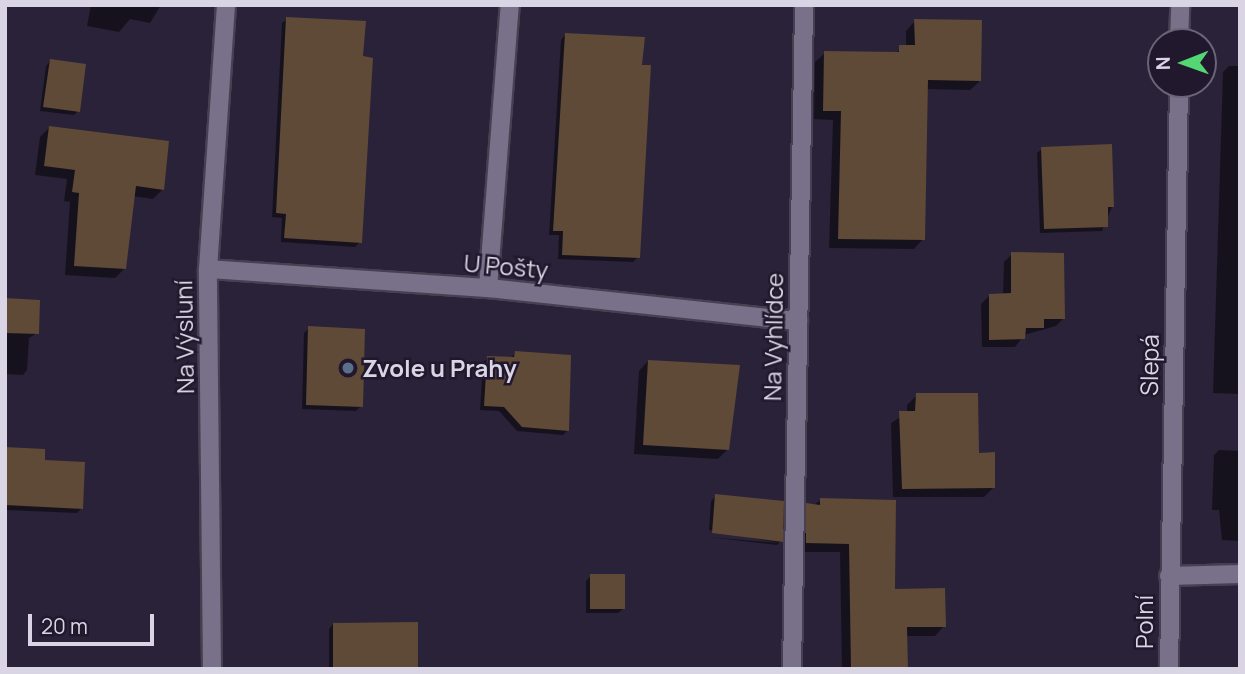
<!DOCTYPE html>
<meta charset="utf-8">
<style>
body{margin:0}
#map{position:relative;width:1245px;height:674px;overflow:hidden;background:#2a2238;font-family:Manrope,sans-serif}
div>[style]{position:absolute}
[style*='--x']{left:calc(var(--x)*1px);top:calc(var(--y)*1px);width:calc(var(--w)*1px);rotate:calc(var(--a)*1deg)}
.shadow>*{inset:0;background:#0007}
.building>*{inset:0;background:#5f4937}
.roads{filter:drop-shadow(2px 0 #474052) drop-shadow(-2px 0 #474052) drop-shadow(0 2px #474052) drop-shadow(0 -2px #474052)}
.minor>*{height:18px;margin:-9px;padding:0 9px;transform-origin:9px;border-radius:9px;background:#79708a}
.dots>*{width:19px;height:19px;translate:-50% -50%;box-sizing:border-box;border:4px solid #21182e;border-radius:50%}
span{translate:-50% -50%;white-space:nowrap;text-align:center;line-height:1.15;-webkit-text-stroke:5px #21182e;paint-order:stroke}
.street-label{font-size:24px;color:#dad5e4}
.poi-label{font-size:24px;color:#dad5e4;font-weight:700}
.left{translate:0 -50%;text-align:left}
.frame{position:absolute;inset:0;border:7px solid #dad5e4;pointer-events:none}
.north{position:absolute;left:1147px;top:28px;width:70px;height:70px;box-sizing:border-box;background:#21182e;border:2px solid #6b6477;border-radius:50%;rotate:269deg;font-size:19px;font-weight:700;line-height:28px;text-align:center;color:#dad5e4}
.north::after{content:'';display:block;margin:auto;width:24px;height:32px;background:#53d673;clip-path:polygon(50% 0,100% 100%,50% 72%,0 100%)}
.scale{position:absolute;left:28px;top:614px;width:126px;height:32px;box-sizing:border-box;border:4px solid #dad5e4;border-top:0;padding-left:9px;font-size:21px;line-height:24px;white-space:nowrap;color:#dad5e4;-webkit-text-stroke:5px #21182e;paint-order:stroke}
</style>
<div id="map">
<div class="shadow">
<div style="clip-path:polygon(91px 5px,161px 5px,150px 23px,130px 19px,119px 32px,87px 26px)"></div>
<div style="clip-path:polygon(287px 19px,361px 58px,360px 242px,355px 247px,281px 242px,282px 218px,272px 217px,282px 23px)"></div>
<div style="clip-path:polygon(915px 21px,980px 81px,970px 90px,926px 89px,923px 239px,914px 249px,829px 248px,833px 120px,814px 119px,815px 62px,825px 53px,893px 54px,906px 47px,906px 31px)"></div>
<div style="clip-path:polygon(565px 35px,641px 67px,638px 257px,633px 262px,558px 259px,559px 235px,549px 235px,561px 40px)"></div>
<div style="clip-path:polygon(50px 61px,78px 111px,74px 115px,40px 111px,46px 66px)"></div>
<div style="clip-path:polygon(1229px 66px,1240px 66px,1240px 394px,1213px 393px,1223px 72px)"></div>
<div style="clip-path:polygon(49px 128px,163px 189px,153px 199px,133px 196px,125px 268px,115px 278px,65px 275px,70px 202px,64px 201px,67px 179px,35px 175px,40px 137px)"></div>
<div style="clip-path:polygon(1042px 149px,1112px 207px,1102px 231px,1040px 233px,1037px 153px)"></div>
<div style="clip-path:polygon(1012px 254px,1064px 318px,1056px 326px,1024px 335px,1015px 347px,982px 347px,981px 304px,989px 296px,1003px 295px,1004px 262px)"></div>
<div style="clip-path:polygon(5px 300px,37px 333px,29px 338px,27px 370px,23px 375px,5px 374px)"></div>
<div style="clip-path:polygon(309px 328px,361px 406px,356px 411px,302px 409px,304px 333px)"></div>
<div style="clip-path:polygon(515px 353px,568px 430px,563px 435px,517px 431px,499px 411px,480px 410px,483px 362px,488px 358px,510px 359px)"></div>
<div style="clip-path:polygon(648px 361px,728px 449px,718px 459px,634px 454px,639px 371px)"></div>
<div style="clip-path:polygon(917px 395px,978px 454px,994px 487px,984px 497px,893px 497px,891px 423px,907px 413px,907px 405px)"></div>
<div style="clip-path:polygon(5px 449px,44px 462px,82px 508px,77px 513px,5px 510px)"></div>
<div style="clip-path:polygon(1219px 450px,1240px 451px,1240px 541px,1222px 540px,1219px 510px,1212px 510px,1214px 455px)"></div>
<div style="clip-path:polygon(716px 496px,782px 503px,781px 541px,777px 545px,708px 537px,779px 543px,709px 530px,711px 501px)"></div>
<div style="clip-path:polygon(821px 500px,893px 591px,944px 626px,935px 636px,906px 636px,906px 669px,842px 669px,840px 552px,797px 552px,798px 515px)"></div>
<div style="clip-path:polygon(591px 576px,623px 609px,618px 613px,586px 613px,586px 581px)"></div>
<div style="clip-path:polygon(333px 624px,417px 669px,329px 669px,329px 629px)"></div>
</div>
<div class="building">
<div style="clip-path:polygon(286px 17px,366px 21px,363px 56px,373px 58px,362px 243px,284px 238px,286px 214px,276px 213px)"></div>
<div style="clip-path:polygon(914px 19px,982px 20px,981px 81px,928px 80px,925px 240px,838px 239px,841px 111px,823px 111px,824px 51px,899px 52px,899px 45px,915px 45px)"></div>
<div style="clip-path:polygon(565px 33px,645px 37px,642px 65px,651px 65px,640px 258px,562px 255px,563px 231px,553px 231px)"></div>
<div style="clip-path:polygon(50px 59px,86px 64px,80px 112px,43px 107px)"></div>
<div style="clip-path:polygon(49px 126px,169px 141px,164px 190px,136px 186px,126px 269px,74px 266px,79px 193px,72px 192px,75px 170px,44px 166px)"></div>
<div style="clip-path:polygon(1112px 144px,1114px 207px,1108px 207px,1108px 227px,1044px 229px,1041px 147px)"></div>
<div style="clip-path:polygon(1011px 252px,1064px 253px,1065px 319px,1044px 319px,1044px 328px,1026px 328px,1025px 339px,989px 340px,989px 294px,1011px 293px)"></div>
<div style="clip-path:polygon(5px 298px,40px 300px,39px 334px,5px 333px)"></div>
<div style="clip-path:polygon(308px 326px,365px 329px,363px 407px,306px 405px)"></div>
<div style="clip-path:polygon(515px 351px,571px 355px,569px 431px,522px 427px,504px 407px,484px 406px,487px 356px,514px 357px)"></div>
<div style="clip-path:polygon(648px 360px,740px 365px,729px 450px,643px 445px)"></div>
<div style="clip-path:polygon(916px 393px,978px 393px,979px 453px,995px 452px,995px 488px,902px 489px,899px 411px,915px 411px)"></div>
<div style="clip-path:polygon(5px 447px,45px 449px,45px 460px,85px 462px,83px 509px,5px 505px)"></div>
<div style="clip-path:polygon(715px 494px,784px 501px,783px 542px,712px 533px)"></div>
<div style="clip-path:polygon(820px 498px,896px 500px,895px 589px,945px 588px,946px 627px,907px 627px,908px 669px,851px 669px,849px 544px,806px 543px,806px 503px,820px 505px)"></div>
<div style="clip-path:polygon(590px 574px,625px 574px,625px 609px,590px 609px)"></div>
<div style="clip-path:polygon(418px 622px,418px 669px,333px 669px,333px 623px)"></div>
</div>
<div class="roads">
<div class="minor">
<div style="--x:1179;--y:42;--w:37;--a:-88"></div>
<div style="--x:208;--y:269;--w:281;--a:3.9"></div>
<div style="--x:488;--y:288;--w:312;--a:6.1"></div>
<div style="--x:488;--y:288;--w:284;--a:-85.6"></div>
<div style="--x:1169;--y:576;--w:71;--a:-1.6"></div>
<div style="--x:212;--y:669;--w:400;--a:-90.6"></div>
<div style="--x:208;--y:269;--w:265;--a:-86.1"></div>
<div style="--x:792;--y:669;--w:664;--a:-88.96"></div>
<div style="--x:1169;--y:669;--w:585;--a:-89.02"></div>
</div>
</div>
<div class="dots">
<div style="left:348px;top:368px;background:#5c6f8a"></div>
</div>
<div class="street-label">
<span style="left:506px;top:266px;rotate:5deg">U Pošty</span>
<span style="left:184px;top:337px;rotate:-91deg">Na Výsluní</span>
<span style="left:773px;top:337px;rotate:-89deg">Na Vyhlídce</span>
<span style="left:1149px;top:365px;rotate:-89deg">Slepá</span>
<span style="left:1144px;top:622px;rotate:-90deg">Polní</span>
</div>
<div class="poi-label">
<span class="left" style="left:362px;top:368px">Zvole u Prahy</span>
</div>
<div class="frame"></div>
<div class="north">N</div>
<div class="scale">20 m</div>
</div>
